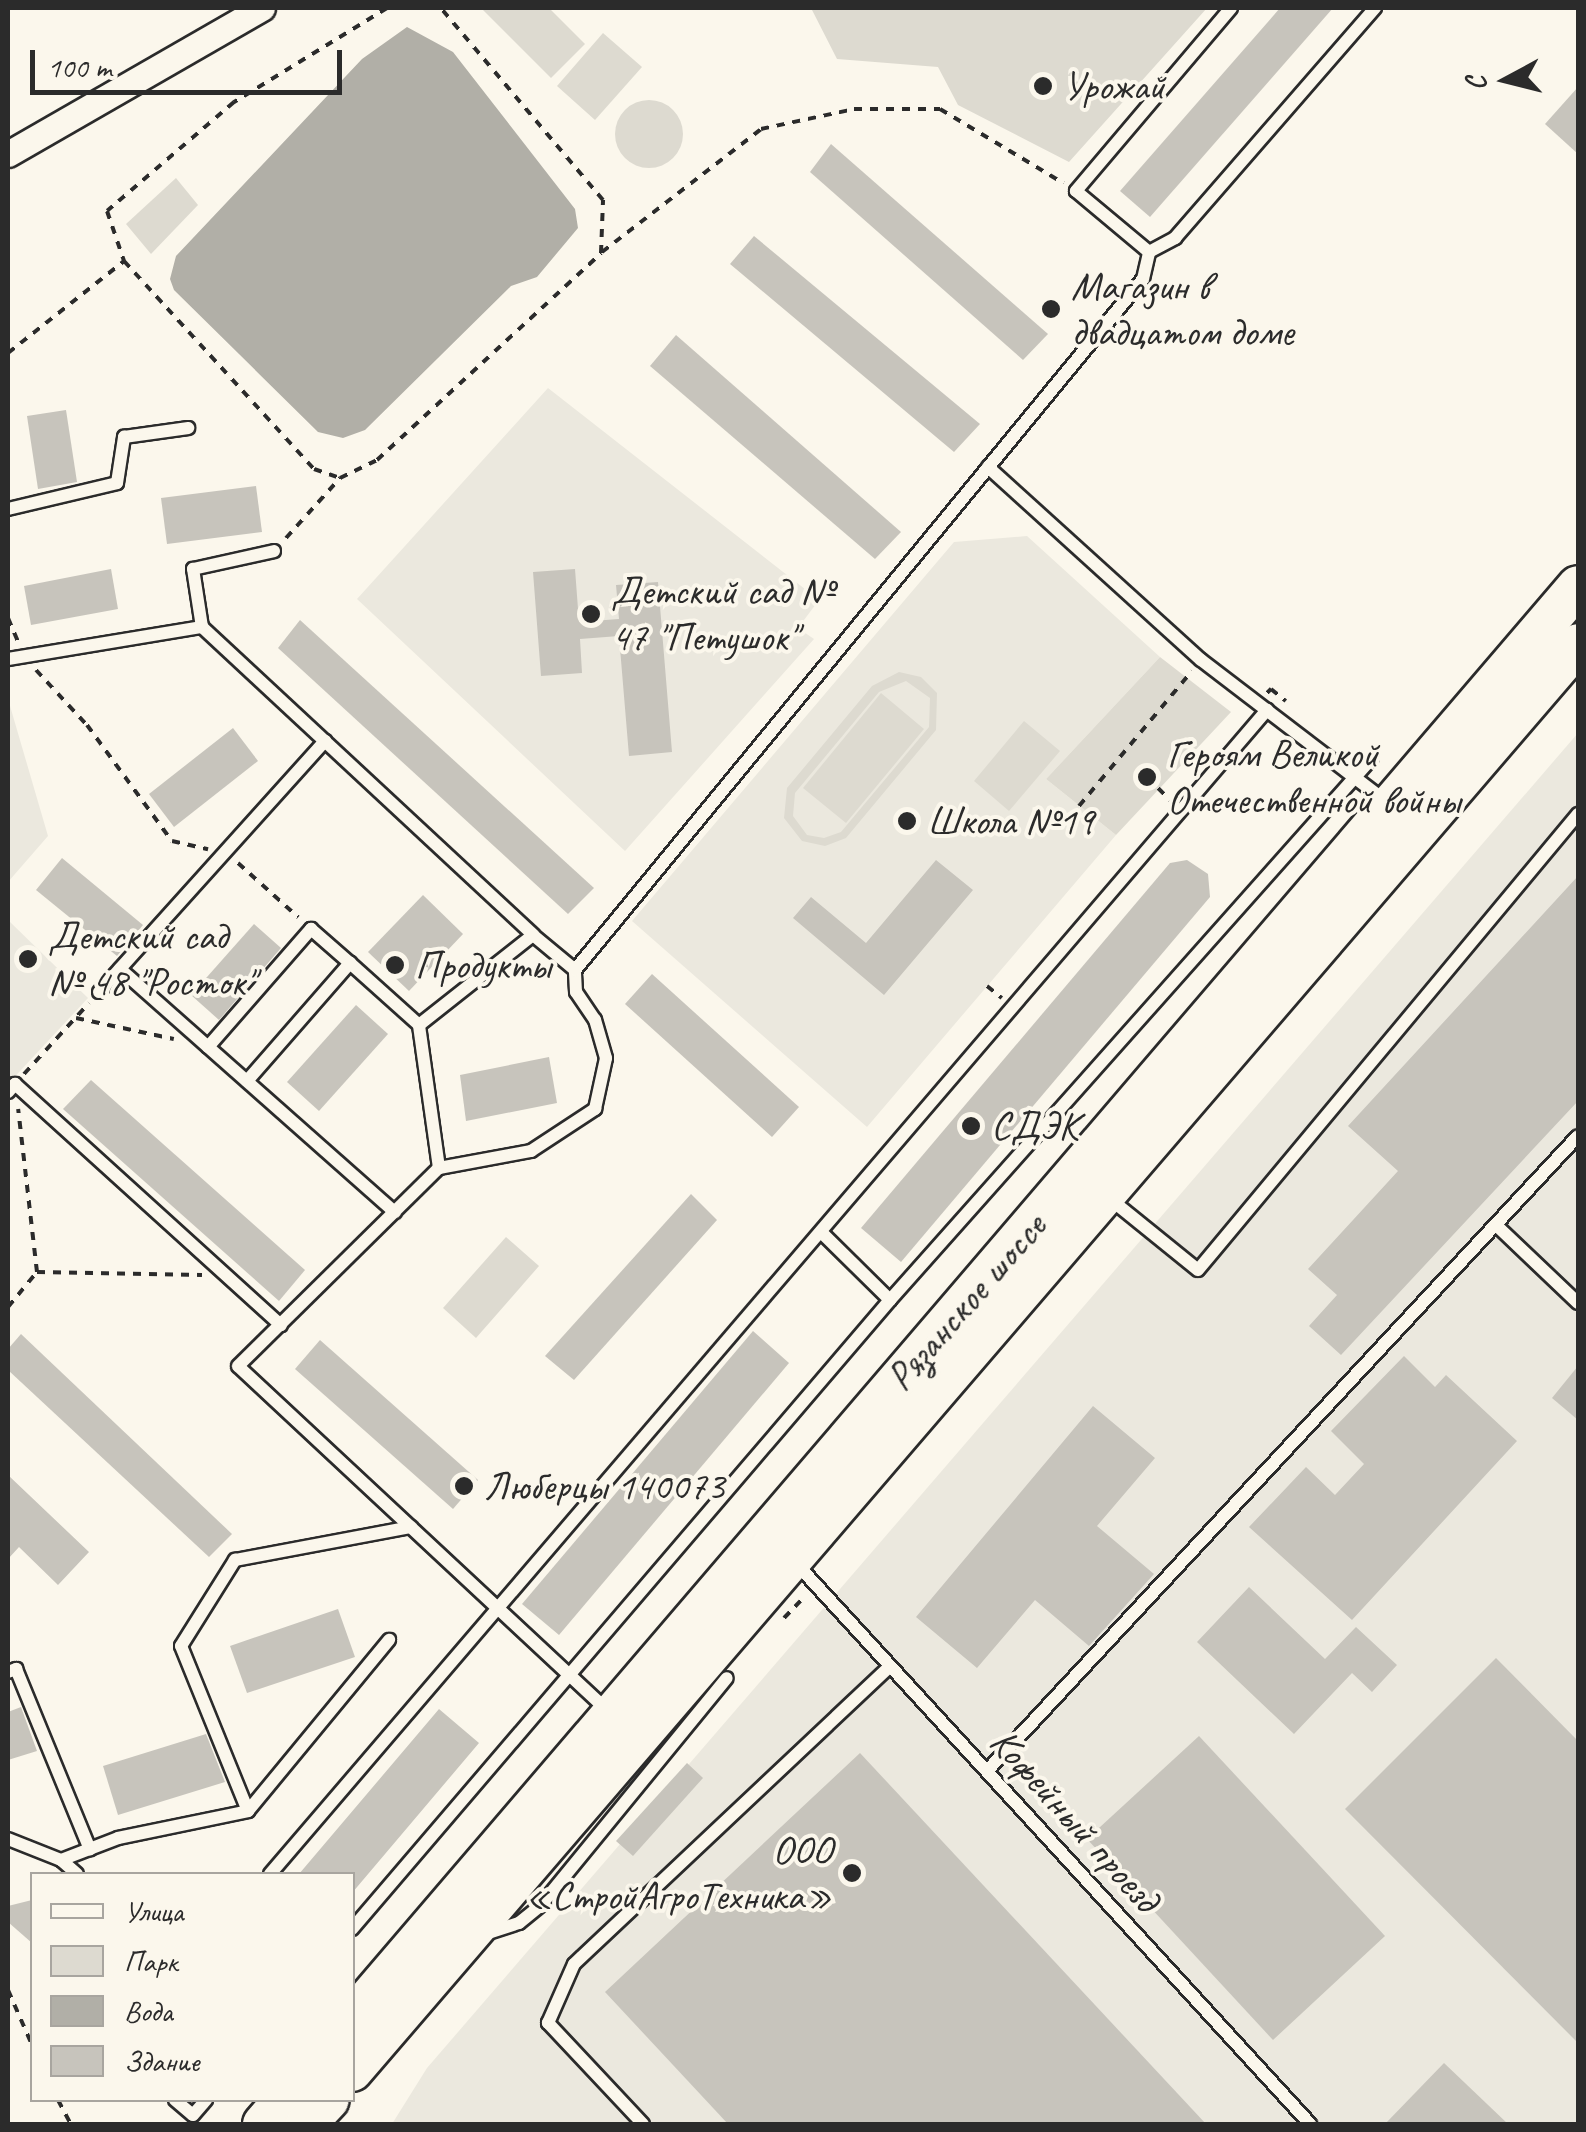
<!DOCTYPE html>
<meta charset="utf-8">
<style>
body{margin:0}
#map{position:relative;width:1586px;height:2132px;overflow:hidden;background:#fbf7ec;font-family:Caveat,sans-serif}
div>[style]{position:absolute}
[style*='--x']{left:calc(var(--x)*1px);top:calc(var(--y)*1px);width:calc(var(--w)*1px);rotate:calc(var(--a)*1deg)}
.built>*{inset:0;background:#ebe8de}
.green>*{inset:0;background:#dddad0}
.round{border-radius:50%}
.water>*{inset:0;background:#b1afa7}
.building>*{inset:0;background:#c7c4bc}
.path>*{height:4px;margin-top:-2px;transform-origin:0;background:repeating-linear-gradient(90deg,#2b2b2b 0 8px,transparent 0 16px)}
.roads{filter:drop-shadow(2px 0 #2b2b2b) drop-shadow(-2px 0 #2b2b2b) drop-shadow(0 2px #2b2b2b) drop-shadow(0 -2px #2b2b2b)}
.lane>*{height:12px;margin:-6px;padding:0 6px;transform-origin:6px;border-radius:6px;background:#fbf7ec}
.street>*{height:25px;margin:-12.5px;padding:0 12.5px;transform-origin:12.5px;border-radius:12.5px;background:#fbf7ec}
.primary>*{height:40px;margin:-20px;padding:0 20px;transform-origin:20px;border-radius:20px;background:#fbf7ec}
.dots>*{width:28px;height:28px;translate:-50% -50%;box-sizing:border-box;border:5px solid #fbf7ec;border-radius:50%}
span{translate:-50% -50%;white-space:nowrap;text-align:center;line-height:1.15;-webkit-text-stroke:8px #fbf7ec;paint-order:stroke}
.poi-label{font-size:40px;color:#2b2b2b}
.left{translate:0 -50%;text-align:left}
.right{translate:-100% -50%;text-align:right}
.street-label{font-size:40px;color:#2b2b2b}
.frame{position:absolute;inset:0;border:10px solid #2b2b2b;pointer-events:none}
.legend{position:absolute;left:30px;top:1872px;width:325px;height:230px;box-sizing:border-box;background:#fbf7ec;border:2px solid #a8a59f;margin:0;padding:12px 18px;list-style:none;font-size:30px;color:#2b2b2b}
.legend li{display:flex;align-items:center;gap:20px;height:50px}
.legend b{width:50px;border:2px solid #a8a59f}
.north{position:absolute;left:1456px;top:30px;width:100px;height:100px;-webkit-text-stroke:8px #fbf7ec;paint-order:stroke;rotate:263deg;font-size:28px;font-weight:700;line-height:40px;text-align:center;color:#2b2b2b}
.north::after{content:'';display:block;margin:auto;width:35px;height:45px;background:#2b2b2b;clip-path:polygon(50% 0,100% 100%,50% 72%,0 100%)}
.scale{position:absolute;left:30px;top:50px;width:312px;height:45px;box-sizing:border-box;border:5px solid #2b2b2b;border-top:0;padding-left:12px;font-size:30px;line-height:35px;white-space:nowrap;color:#2b2b2b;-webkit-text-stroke:8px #fbf7ec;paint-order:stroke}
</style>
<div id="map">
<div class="built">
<div style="clip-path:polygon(548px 388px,819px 600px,798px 628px,814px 639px,625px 851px,357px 599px)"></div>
<div style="clip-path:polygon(1027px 536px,1160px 657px,1046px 779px,1116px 835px,867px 1127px,632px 921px,954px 542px)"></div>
<div style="clip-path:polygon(8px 699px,48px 836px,8px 882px)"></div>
<div style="clip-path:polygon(1578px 733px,1578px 2124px,392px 2124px,427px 2068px)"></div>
<div style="clip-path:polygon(8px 920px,88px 998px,8px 1084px)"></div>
</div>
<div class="green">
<div style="clip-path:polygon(481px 8px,549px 8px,585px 44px,551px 78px)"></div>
<div style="clip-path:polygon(811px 8px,1207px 8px,1069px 162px,958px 105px,938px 67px,837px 59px)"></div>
<div style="clip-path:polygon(603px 33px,642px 67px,595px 120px,557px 86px)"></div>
<div class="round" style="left:615px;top:100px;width:68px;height:68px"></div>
<div style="clip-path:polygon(176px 178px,198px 205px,151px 254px,126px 224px)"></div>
<div style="clip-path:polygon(1160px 657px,1231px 712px,1116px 835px,1046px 779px)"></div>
<div style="clip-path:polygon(evenodd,899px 672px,921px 677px,937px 693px,936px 730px,846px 838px,825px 846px,802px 841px,784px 818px,787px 788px,872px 686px,899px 672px,906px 681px,930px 698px,929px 727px,841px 832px,824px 838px,807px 835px,793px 816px,795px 793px,879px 692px,906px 681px)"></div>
<div style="clip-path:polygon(881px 693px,924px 729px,846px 823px,803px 788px)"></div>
<div style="clip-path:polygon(1024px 721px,1060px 751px,1009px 811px,974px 781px)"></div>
<div style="clip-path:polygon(506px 1237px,539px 1266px,476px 1338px,443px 1308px)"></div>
</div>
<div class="water">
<div style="clip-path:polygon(407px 27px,453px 52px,575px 209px,578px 228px,537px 277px,511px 286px,365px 430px,343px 438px,318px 432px,174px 290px,170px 279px,176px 256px,362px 59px)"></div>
</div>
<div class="building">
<div style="clip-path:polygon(1280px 8px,1333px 8px,1150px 217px,1120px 191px)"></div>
<div style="clip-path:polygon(1578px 87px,1578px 154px,1545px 124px)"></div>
<div style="clip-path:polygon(831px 144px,1048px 334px,1023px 360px,810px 172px)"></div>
<div style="clip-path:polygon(754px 236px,980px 424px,954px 452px,730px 264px)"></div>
<div style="clip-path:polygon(676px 335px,901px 532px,875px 559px,650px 366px)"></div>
<div style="clip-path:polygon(66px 410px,77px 482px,38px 489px,27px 416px)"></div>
<div style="clip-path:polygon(256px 486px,262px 532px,167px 544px,161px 498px)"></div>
<div style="clip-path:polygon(111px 569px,118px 609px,31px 625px,24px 586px)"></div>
<div style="clip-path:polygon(575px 569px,579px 622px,619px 619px,616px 585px,658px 582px,672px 752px,629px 756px,619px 636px,580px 639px,582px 673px,541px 676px,533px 572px)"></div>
<div style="clip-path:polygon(300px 620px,594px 888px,568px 914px,278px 648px)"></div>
<div style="clip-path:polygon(233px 728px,258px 761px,174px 827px,149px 794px)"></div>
<div style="clip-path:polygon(62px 858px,143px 925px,117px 956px,36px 890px)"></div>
<div style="clip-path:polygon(936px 860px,973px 890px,884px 995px,793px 918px,811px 897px,866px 943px)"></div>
<div style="clip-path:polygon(1187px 860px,1208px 874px,1210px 897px,901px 1262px,861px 1228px,1170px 863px)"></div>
<div style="clip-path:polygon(1578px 876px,1578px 1101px,1341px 1355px,1309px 1326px,1337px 1295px,1308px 1269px,1398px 1171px,1348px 1126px)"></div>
<div style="clip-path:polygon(423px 895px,463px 934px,409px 991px,368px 952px)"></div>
<div style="clip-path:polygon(254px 924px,281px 948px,219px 1020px,191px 995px)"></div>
<div style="clip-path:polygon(652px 974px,799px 1107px,772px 1137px,625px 1004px)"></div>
<div style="clip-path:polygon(356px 1005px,388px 1034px,319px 1111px,287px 1082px)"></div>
<div style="clip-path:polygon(549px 1057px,557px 1103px,466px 1121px,460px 1075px)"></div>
<div style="clip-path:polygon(91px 1080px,305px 1270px,279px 1301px,63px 1109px)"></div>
<div style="clip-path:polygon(691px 1194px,717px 1220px,574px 1380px,545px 1356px)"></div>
<div style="clip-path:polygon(753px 1331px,789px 1363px,559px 1635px,522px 1604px)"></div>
<div style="clip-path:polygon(21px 1334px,232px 1534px,209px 1557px,8px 1370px,8px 1349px)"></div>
<div style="clip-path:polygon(320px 1340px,478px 1480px,453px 1509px,295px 1369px)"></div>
<div style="clip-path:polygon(1404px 1356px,1435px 1387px,1446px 1375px,1517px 1441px,1352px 1620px,1249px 1527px,1306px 1467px,1335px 1495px,1364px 1464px,1331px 1431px)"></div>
<div style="clip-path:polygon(1578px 1366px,1578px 1420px,1552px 1398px)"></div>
<div style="clip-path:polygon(1093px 1406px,1155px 1458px,1097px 1526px,1154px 1574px,1089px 1646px,1035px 1600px,977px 1668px,916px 1617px)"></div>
<div style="clip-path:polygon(8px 1475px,89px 1552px,58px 1585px,19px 1547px,8px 1559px)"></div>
<div style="clip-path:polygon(1249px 1587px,1325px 1659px,1356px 1627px,1397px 1665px,1372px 1692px,1352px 1673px,1294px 1734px,1197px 1642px)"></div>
<div style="clip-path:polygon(338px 1609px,355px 1657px,247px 1693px,230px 1646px)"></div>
<div style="clip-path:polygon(1496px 1658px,1578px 1741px,1578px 2043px,1345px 1809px)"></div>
<div style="clip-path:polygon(21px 1707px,37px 1751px,8px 1760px,8px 1712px)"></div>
<div style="clip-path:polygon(439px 1709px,479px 1743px,352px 1893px,352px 1874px,299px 1874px)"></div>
<div style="clip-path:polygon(206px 1734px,225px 1782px,118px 1815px,103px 1766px)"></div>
<div style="clip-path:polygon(1199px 1736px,1385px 1936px,1273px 2040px,1087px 1839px)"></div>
<div style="clip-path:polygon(860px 1753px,1206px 2124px,728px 2124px,605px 1992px)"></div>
<div style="clip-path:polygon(687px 1763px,703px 1778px,633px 1856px,616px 1841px)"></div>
<div style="clip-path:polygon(32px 1900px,32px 1943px,8px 1922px,8px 1906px)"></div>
<div style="clip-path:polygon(1444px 2063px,1508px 2124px,1385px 2124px)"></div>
</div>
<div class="path">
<div style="--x:387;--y:8;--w:180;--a:148.4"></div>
<div style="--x:234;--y:102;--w:167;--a:139.4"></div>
<div style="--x:107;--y:211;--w:53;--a:71.2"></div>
<div style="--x:124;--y:261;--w:282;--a:47.6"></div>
<div style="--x:314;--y:469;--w:28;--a:19"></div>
<div style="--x:340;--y:478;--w:41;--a:-25.9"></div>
<div style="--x:377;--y:460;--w:305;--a:-42.7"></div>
<div style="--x:601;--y:253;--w:53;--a:-87.8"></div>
<div style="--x:603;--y:200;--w:251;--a:-130.2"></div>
<div style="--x:602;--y:252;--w:201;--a:-37.7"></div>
<div style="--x:761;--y:129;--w:95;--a:-12.1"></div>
<div style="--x:854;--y:109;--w:86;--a:0"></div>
<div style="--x:940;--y:109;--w:144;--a:31"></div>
<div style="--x:8;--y:353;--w:148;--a:-38.4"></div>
<div style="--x:286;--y:538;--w:81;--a:-48"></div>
<div style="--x:8;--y:618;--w:26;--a:67"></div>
<div style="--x:36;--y:670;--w:75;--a:47.2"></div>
<div style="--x:87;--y:725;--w:144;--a:53.8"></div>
<div style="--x:172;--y:841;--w:37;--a:13"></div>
<div style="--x:1267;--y:693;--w:6;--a:-45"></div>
<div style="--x:1271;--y:689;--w:19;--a:39"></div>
<div style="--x:1147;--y:777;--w:34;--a:45"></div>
<div style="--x:1079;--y:806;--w:176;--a:-50.1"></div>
<div style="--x:238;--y:863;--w:81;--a:42"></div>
<div style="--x:987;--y:986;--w:19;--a:39"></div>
<div style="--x:76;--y:1018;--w:100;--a:12.1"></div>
<div style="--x:24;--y:1074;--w:96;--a:-47.5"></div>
<div style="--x:37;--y:1272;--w:165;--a:1"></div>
<div style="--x:8;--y:1307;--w:45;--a:-50.4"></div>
<div style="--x:37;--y:1272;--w:164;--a:-96.6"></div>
<div style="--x:784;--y:1618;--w:30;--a:-46"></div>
<div style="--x:8;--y:1990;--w:60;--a:66.4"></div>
<div style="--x:58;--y:2100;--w:27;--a:62"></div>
</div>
<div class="roads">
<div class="lane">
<div style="--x:1231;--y:8;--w:240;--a:130.3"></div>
<div style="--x:1076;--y:191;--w:95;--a:39.9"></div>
<div style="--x:1149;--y:252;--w:30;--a:-28"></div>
<div style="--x:1175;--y:238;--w:305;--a:-49"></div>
<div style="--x:988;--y:467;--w:287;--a:42.2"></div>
<div style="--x:1201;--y:660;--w:235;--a:37.4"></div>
<div style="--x:8;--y:509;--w:112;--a:-13.4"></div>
<div style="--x:117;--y:483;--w:47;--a:-81.3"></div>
<div style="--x:124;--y:437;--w:65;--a:-8"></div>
<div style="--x:202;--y:627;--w:59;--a:-98.8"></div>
<div style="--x:193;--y:569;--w:83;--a:-12.5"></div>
<div style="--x:8;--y:659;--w:197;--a:-9.4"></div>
<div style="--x:202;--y:627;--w:452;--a:42.9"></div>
<div style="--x:120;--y:969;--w:367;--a:41.5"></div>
<div style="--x:99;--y:992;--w:338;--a:-48"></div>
<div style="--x:208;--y:1047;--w:157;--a:-48.9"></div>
<div style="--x:311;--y:929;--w:52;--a:41.1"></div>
<div style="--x:247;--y:1081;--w:157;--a:-48.9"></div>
<div style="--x:350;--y:963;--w:93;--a:41.9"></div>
<div style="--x:8;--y:1092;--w:11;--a:-49"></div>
<div style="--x:15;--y:1084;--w:359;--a:42.2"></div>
<div style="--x:439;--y:1168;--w:144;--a:-98"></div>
<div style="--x:419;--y:1025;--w:145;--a:-38.3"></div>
<div style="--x:533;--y:935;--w:55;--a:39.8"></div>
<div style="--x:1109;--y:1198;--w:114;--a:39"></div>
<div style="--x:1198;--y:1270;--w:594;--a:-50.19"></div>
<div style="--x:1496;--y:1225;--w:113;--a:43.6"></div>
<div style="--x:890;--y:1300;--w:725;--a:-48.35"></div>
<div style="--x:794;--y:1561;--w:764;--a:47.49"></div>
<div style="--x:8;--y:1672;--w:9;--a:-21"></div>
<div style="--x:16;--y:1669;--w:195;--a:67.7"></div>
<div style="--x:607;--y:1710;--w:504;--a:-137.01"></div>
<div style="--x:238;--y:1366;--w:282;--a:-44.6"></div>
<div style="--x:439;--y:1168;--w:94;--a:-10.5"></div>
<div style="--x:531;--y:1151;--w:77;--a:-33.3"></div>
<div style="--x:595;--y:1109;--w:52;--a:-77.8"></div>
<div style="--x:606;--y:1058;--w:40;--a:-106"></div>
<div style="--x:595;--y:1020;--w:34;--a:-124"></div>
<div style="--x:576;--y:992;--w:22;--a:-93"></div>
<div style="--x:575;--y:970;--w:894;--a:-50.58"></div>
<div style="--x:1143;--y:279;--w:28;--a:-77"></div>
<div style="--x:987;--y:1771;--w:867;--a:-47.06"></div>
<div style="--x:248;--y:1811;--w:222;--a:-50.5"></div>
<div style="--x:8;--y:1839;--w:57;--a:21.6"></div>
<div style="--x:61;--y:1860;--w:61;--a:-21.1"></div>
<div style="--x:118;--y:1838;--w:133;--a:-11.7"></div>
<div style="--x:248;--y:1811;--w:178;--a:-112.1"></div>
<div style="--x:181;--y:1646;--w:102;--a:-57.9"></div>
<div style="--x:235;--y:1560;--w:179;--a:-10.6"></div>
<div style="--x:61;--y:1860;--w:21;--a:41"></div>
<div style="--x:270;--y:1874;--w:1533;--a:-49.42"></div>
<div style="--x:352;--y:1929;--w:828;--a:-49.46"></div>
<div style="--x:890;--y:1300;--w:97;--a:-135.4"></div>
<div style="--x:485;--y:1934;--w:36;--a:-18"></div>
<div style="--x:519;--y:1923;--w:28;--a:-39"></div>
<div style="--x:541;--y:1905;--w:293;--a:-50.7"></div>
<div style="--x:175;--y:2100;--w:23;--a:40"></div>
<div style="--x:193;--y:2115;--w:20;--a:-49"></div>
<div style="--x:643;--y:2124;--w:139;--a:-133.2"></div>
<div style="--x:548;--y:2023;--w:64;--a:-66.2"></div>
<div style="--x:574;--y:1964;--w:434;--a:-43.3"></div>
</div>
<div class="street">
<div style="--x:8;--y:154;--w:293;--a:-29.9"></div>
</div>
<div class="primary">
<div style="--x:352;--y:2018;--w:1885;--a:-49.43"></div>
<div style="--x:352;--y:2071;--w:1881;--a:-49.33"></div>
<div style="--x:263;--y:2124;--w:32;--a:-49"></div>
<div style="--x:306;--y:2124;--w:33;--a:-47"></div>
</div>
</div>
<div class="dots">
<div style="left:1043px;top:86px;background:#2b2b2b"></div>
<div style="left:1051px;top:309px;background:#2b2b2b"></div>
<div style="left:591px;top:614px;background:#2b2b2b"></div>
<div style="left:1147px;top:777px;background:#2b2b2b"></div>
<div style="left:907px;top:821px;background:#2b2b2b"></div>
<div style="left:28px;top:959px;background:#2b2b2b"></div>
<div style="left:395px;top:965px;background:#2b2b2b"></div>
<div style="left:971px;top:1126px;background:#2b2b2b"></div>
<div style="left:464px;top:1486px;background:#2b2b2b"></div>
<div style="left:852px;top:1873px;background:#2b2b2b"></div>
</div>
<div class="poi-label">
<span class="left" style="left:1063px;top:86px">Урожай</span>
<span class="left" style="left:1071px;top:309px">Магазин в<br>двадцатом доме</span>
<span class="left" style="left:611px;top:614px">Детский сад №<br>47 "Петушок"</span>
<span class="left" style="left:1167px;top:777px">Героям Великой<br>Отечественной войны</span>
<span class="left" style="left:927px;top:821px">Школа №19</span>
<span class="left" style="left:48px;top:959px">Детский сад<br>№ 48 "Росток"</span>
<span class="left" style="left:415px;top:965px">Продукты</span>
<span class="left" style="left:991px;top:1126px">СДЭК</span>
<span class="left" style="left:484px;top:1486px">Люберцы 140073</span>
<span class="right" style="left:832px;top:1873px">ООО<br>«СтройАгроТехника»</span>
</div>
<div class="street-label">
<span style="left:966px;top:1302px;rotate:-49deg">Рязанское шоссе</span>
<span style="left:1075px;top:1820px;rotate:48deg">Кофейный проезд</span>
</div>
<div class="frame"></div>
<ul class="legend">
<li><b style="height:12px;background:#fbf7ec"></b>Улица</li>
<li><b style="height:28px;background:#dddad0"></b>Парк</li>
<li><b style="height:28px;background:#b1afa7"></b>Вода</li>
<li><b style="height:28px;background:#c7c4bc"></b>Здание</li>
</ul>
<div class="north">С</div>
<div class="scale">100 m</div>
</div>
